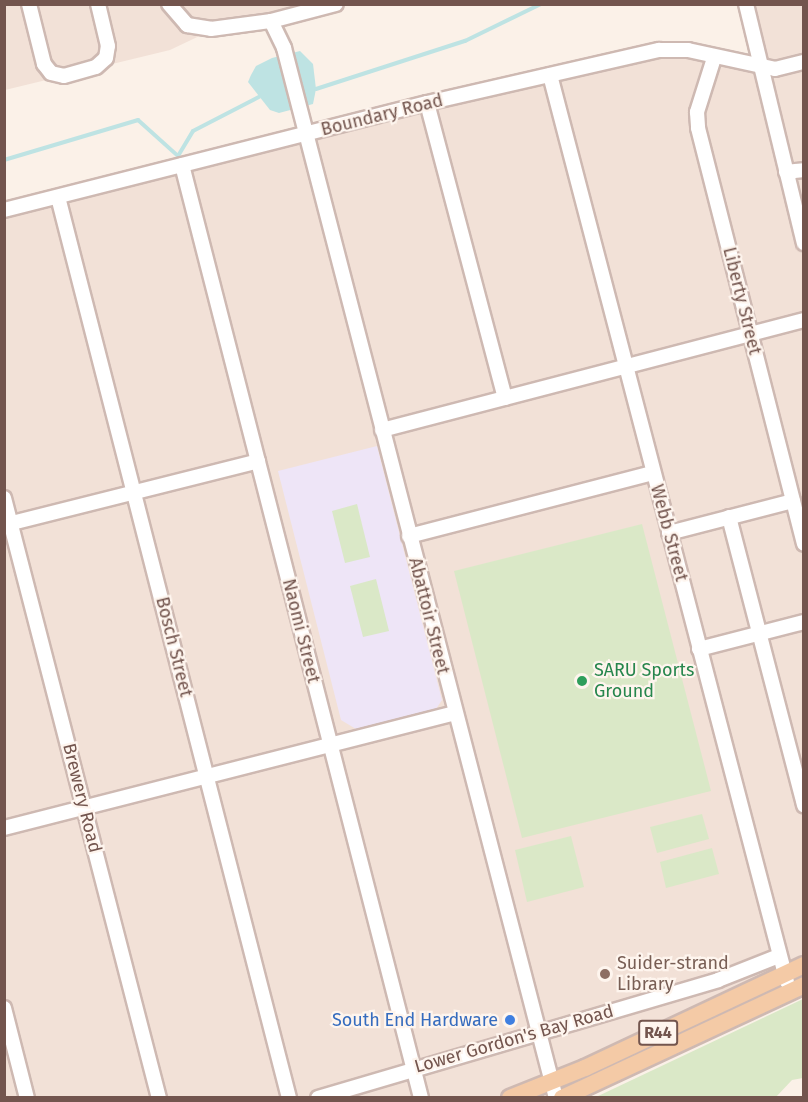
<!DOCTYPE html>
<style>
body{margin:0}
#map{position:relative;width:808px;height:1102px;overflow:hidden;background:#fbf1e8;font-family:"Fira Sans",sans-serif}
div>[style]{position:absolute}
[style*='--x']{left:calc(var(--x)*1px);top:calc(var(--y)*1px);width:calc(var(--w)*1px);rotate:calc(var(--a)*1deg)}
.residential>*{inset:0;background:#f2e1d7}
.education>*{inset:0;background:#eee5f7}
.green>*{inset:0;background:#dae8c7}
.water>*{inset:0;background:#bee3e3}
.stream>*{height:4px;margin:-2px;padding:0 2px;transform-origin:2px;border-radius:2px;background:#bee3e3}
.roads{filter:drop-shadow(2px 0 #ceb9b2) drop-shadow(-2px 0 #ceb9b2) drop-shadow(0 2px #ceb9b2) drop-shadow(0 -2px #ceb9b2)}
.minor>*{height:14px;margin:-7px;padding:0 7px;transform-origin:7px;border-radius:7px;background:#fff}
.major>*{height:16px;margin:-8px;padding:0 8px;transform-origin:8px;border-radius:8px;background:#f4caa6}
.dots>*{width:16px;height:16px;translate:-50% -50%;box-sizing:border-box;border:3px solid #fef5ee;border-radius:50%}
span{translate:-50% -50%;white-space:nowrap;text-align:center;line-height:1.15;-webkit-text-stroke:4.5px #fef5ee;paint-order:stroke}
.shield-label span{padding:2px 4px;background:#fef5ee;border:2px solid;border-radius:4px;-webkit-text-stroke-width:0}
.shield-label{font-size:16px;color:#73554e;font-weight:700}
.street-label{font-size:18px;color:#73554e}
.leisure-label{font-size:18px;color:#27864d}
.left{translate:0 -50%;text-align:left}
.education-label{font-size:18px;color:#785e54}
.shop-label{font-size:18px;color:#366cbe}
.right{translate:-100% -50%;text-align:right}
.frame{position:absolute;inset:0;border:6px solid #73554e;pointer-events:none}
</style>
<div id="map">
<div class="residential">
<div style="clip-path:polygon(5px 5px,343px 5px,212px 30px,170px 50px,5px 90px)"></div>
<div style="clip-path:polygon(745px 5px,803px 5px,803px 975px,535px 1097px,5px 1098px,5px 211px,659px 50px,760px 66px)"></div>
</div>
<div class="education">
<div style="clip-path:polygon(377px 446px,442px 700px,436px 709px,356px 729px,341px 720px,278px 471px)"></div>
</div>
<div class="green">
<div style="clip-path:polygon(357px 504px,370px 557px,345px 563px,332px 511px)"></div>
<div style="clip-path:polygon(642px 524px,711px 791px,522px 838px,454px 571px)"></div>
<div style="clip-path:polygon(376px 579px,389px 631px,363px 637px,350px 586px)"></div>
<div style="clip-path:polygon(702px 814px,709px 839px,657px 853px,650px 827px)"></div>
<div style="clip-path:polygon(571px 836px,584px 887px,527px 902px,515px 850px)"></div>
<div style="clip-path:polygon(712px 848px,719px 874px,666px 888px,660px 862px)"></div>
<div style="clip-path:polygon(803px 999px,803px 1078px,792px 1080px,776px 1097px,596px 1097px)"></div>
</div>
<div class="water">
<div style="clip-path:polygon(300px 51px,313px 64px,316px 89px,313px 104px,279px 113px,270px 110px,248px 82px,251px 75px,256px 66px,272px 58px)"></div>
</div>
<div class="stream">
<div style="--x:316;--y:89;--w:157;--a:-17.9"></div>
<div style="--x:465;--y:41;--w:85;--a:-26"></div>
<div style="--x:4;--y:160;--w:140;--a:-16.6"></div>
<div style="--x:138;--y:120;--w:54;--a:42"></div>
<div style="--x:178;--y:156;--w:29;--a:-59"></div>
<div style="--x:193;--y:131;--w:74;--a:-27.3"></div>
</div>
<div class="roads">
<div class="minor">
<div style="--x:29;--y:4;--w:62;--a:76"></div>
<div style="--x:44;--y:64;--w:11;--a:52"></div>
<div style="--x:51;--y:73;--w:13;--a:13"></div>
<div style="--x:64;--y:76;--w:33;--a:-16"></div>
<div style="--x:96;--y:67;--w:13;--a:-42"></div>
<div style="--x:106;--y:58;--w:12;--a:-81"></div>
<div style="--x:108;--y:46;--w:43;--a:-103.4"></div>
<div style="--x:169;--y:4;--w:28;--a:49"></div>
<div style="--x:187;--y:25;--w:24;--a:9"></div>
<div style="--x:211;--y:29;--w:61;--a:-7.6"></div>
<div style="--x:271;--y:21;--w:67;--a:-14.7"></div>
<div style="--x:746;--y:4;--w:246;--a:76.4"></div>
<div style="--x:271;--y:21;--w:30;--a:64"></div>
<div style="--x:284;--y:48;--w:1085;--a:75.48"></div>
<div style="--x:714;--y:58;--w:57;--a:107.5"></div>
<div style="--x:697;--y:112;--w:16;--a:86"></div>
<div style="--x:698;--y:128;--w:429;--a:75.7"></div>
<div style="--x:550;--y:75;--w:937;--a:75.36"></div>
<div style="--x:427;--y:103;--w:305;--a:75.2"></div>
<div style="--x:182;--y:165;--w:963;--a:75.63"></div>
<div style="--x:786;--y:172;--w:18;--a:-6"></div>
<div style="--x:58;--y:197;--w:930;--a:75.62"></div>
<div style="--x:4;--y:210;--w:436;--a:-14.2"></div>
<div style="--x:427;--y:103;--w:238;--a:-12.9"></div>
<div style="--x:659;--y:50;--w:29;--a:0"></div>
<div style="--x:688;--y:50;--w:89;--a:12.3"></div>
<div style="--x:775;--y:69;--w:30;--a:-14"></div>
<div style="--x:382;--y:430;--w:436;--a:-14.6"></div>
<div style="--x:4;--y:498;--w:620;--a:75.52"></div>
<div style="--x:729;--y:517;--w:298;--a:75.4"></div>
<div style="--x:4;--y:525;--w:262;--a:-14.1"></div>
<div style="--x:669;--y:533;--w:128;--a:-14.5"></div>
<div style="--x:409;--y:536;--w:252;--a:-14.5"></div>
<div style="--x:699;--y:649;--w:108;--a:-14.4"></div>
<div style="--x:4;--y:828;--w:464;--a:-14.3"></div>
<div style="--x:4;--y:1008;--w:93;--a:75.7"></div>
<div style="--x:318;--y:1098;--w:417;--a:-16.4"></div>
<div style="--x:718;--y:980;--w:66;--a:-21.5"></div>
</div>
<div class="major">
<div style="--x:510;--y:1098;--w:81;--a:-21.8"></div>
<div style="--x:585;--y:1068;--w:242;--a:-25.2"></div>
<div style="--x:562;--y:1098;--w:267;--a:-25"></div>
</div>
</div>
<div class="dots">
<div style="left:582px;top:681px;background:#2e9e5b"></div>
<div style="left:605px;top:974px;background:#8d6e63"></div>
<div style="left:510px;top:1020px;background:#3f7fe0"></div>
</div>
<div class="shield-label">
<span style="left:658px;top:1033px">R44</span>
</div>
<div class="street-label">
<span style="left:382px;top:115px;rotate:-14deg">Boundary Road</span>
<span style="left:742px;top:301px;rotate:76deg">Liberty Street</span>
<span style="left:669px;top:533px;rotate:75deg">Webb Street</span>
<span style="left:429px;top:616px;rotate:76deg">Abattoir Street</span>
<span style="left:301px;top:631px;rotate:76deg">Naomi Street</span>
<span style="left:174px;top:647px;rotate:76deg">Bosch Street</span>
<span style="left:82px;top:798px;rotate:76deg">Brewery Road</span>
<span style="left:514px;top:1039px;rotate:-16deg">Lower Gordon's Bay Road</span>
</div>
<div class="leisure-label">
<span class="left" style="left:594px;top:681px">SARU Sports<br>Ground</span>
</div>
<div class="education-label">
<span class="left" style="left:617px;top:974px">Suider-strand<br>Library</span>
</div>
<div class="shop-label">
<span class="right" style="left:498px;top:1020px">South End Hardware</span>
</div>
<div class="frame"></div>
</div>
